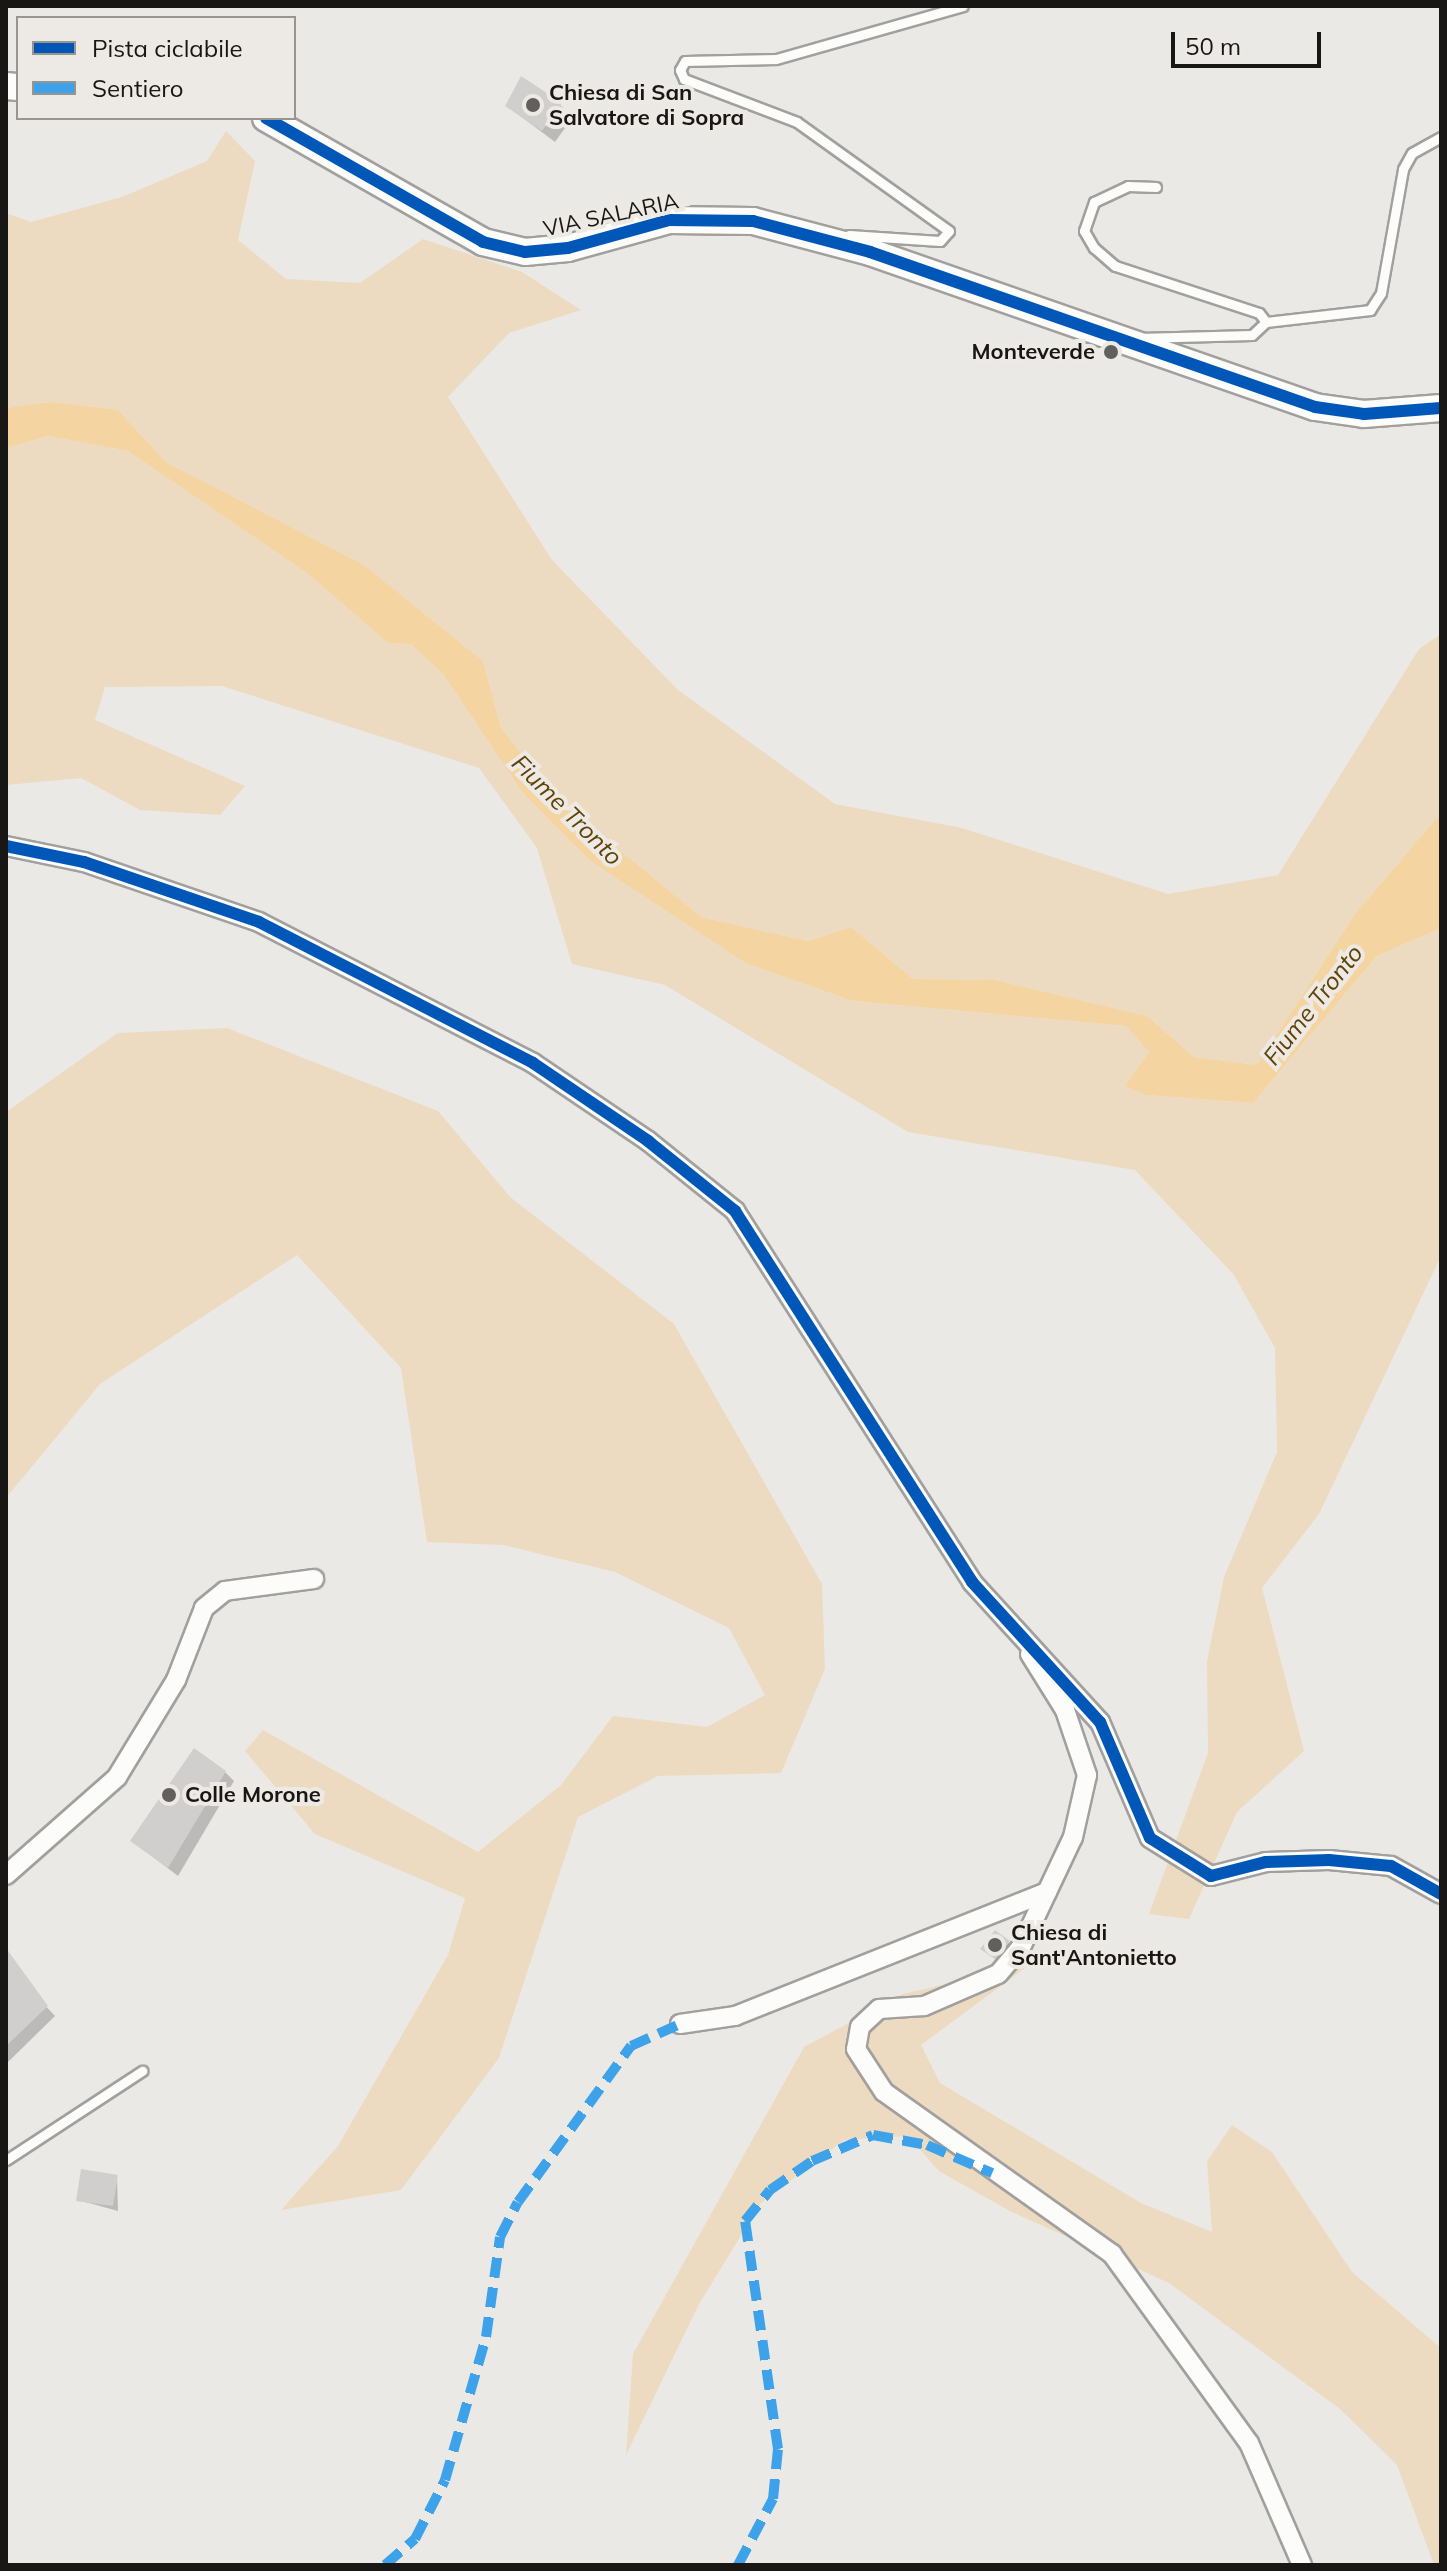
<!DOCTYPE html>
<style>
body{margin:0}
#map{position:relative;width:1447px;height:2571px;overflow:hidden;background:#ebe9e6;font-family:Mulish,sans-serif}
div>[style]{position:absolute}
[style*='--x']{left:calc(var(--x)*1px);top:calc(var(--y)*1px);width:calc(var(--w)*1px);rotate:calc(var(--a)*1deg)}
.green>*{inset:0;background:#ecdbc0}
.water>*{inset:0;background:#f4d4a1}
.shadow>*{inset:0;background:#0003}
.building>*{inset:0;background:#d1cfcd}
.roads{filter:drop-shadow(2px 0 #a2a09e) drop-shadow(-2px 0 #a2a09e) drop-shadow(0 2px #a2a09e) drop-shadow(0 -2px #a2a09e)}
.service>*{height:9px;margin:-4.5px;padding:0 4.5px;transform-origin:4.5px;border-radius:4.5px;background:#fcfcfb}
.minor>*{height:18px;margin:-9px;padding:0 9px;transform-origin:9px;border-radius:9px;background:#fcfcfb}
.secondary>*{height:26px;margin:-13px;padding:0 13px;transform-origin:13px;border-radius:13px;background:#fcfcfb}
.quiet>*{height:10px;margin-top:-5px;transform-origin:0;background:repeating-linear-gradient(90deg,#3da2ea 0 20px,transparent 0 30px)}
.cycleway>*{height:12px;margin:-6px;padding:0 6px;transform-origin:6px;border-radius:6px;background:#0057b8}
.dots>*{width:22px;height:22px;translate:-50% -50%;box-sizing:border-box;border:4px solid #ede9e4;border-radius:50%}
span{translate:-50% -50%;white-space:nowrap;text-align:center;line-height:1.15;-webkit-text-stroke:8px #ede9e4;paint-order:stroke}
.poi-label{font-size:22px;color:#191715;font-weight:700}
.left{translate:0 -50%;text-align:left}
.right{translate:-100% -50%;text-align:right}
.street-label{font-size:22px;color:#191715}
.water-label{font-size:24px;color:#5f4206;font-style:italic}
.frame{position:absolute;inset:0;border:8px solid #191715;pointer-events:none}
.legend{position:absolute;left:16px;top:16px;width:280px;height:104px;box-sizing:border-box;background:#ede9e4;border:2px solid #989591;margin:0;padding:10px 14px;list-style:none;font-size:24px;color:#191715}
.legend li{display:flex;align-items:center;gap:16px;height:40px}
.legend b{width:40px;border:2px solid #989591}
.scale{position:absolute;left:1171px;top:32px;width:150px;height:36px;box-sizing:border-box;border:4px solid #191715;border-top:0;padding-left:10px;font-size:24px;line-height:28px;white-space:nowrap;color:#191715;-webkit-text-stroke:6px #ede9e4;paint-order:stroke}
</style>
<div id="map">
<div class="green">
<div style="clip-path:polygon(226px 131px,255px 161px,238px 240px,286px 279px,360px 283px,423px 239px,522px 272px,581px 310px,509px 333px,448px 397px,552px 560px,678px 690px,835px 804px,962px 828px,1168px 894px,1278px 875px,1419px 649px,1441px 634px,1441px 813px,1355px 914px,1257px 1065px,1194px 1057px,1147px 1016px,995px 980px,913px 979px,851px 927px,808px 941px,701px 917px,559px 800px,501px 728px,483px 661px,364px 565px,166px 462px,118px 410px,51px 402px,6px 408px,6px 213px,31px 222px,122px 197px,207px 161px)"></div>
<div style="clip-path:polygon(48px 436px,128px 451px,307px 573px,388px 643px,411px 644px,444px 675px,522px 792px,588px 859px,854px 1001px,1126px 1026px,1149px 1052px,1126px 1085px,1146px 1095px,1253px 1103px,1377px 956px,1441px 928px,1441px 1256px,1319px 1514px,1262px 1588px,1304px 1751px,1237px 1812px,1189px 1919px,1149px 1914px,1208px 1753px,1207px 1661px,1224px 1577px,1277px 1452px,1275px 1348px,1234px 1275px,1135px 1170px,908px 1132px,665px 985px,572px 964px,537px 848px,479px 768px,222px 686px,105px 687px,95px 720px,245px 786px,220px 815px,140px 810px,81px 778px,6px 785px,6px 448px)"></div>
<div style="clip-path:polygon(227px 1028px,438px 1111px,510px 1197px,674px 1324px,822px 1584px,825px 1669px,781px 1773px,658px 1776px,578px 1817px,499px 2058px,401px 2190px,281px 2210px,338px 2146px,448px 1955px,465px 1898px,315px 1834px,245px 1751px,263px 1730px,478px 1852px,561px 1785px,613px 1716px,707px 1727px,765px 1695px,729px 1628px,615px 1572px,503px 1545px,427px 1542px,401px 1368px,297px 1255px,100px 1384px,6px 1498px,6px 1112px,118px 1033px)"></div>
<div style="clip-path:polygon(1029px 1965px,921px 2045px,940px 2083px,1141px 2203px,1212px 2232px,1207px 2161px,1232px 2125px,1272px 2152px,1352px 2272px,1441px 2348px,1441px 2565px,1434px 2565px,1397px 2465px,1340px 2409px,1169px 2283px,1008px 2210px,939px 2171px,908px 2136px,844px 2140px,761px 2203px,699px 2304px,626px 2455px,633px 2354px,804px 2047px,903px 1994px)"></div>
</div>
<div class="water">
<div style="clip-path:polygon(51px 402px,118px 410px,166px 462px,364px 565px,483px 661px,501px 728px,559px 800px,701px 917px,808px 941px,851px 927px,913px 979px,995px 980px,1147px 1016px,1194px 1057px,1257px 1065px,1355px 914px,1441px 813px,1441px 928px,1377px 956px,1253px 1103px,1146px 1095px,1125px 1086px,1149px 1052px,1126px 1026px,854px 1001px,746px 963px,588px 859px,522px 792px,444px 675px,411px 644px,388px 643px,307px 573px,128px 451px,48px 436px,6px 448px,6px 408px)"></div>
</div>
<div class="shadow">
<div style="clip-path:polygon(560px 105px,573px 117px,555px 142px,507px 106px)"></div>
<div style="clip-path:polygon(225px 1772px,234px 1781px,178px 1876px,132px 1841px)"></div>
<div style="clip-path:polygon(1008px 1943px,1021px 1955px,1008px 1970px,983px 1948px)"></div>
<div style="clip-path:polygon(6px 1964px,55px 2016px,6px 2064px)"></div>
<div style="clip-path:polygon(117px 2177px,118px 2211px,78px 2200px)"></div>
</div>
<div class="building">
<div style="clip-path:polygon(521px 76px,562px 103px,542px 131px,505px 106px)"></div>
<div style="clip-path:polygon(194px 1748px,226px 1771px,168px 1868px,130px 1841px)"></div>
<div style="clip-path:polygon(995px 1930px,1010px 1941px,995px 1959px,980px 1949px)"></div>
<div style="clip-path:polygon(6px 1948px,48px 2006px,6px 2046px)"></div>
<div style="clip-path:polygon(81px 2169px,118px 2175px,113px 2206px,76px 2201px)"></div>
</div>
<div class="roads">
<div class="service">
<div style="--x:849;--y:235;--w:91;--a:3.8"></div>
<div style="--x:940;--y:241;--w:13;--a:-48"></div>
<div style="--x:949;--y:231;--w:187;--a:-144.4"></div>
<div style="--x:797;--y:122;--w:121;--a:-159.2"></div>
<div style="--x:684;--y:79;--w:10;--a:-114"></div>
<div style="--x:680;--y:70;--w:10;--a:-61"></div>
<div style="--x:685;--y:61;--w:91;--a:-1.3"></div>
<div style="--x:776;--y:59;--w:194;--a:-15.8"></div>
<div style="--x:1266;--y:322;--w:105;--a:-6.6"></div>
<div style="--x:1370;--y:310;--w:20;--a:-57"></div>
<div style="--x:1381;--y:293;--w:126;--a:-79.9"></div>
<div style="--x:1403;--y:169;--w:18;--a:-61"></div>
<div style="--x:1412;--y:153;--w:33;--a:-29"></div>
<div style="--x:1138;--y:338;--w:114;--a:-1.5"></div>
<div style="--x:1252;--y:335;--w:19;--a:-43"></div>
<div style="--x:1266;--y:322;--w:11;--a:-128"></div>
<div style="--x:1259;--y:313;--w:151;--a:-161.9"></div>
<div style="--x:1115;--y:266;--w:28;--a:-139"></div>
<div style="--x:1094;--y:248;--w:20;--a:-120"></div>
<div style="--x:1084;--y:231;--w:31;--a:-71"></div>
<div style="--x:1094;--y:202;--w:38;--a:-25"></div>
<div style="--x:1128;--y:186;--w:28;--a:2"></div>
<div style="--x:6;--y:2160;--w:163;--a:-33.2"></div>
</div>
<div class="minor">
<div style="--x:6;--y:846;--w:80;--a:11.6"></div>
<div style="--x:84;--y:862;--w:185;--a:18.9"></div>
<div style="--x:259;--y:922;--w:308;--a:27.2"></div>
<div style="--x:533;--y:1063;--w:139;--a:34.1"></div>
<div style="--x:648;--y:1141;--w:112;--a:38.8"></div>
<div style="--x:735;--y:1211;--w:440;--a:57.4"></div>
<div style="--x:972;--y:1582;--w:190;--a:47.6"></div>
<div style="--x:1100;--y:1722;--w:126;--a:66.7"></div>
<div style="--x:1150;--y:1838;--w:72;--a:31.9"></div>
<div style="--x:1211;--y:1876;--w:57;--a:-14.3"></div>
<div style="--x:1266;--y:1862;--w:63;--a:-1.8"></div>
<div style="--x:1329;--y:1860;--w:62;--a:5.5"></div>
<div style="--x:1391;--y:1866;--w:57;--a:29.2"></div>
<div style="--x:1030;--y:1654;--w:66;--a:58"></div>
<div style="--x:1065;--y:1710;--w:69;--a:71.3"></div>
<div style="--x:1087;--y:1775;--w:64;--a:102.7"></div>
<div style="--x:1073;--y:1837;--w:122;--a:115.3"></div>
<div style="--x:1021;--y:1947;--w:35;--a:130"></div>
<div style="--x:998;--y:1974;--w:81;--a:156.6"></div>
<div style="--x:924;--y:2006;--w:45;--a:176.2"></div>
<div style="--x:879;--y:2009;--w:26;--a:137"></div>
<div style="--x:860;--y:2027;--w:22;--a:100"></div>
<div style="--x:856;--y:2049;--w:51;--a:56.9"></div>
<div style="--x:884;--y:2092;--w:280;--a:35.4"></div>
<div style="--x:1112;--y:2254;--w:233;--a:54.1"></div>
<div style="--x:1249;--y:2443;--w:133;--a:66.5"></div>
<div style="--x:6;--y:1875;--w:148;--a:-41.4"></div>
<div style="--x:117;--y:1777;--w:114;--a:-58.7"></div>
<div style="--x:176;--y:1680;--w:77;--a:-68.7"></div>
<div style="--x:204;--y:1608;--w:27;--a:-39"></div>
<div style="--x:225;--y:1591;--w:90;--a:-7.7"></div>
<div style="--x:680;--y:2024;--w:56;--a:-8.3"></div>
<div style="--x:735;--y:2016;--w:336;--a:-21.7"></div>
</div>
<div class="secondary">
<div style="--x:6;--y:86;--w:12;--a:5"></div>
<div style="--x:266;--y:118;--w:250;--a:29.7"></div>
<div style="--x:483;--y:242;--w:43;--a:13.4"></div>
<div style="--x:525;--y:252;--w:43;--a:-5.3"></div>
<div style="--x:568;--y:248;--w:105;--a:-15.5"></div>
<div style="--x:669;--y:220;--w:84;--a:0.7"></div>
<div style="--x:753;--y:221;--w:121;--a:14.8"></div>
<div style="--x:870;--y:252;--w:471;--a:19.2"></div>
<div style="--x:1315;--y:407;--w:49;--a:8.1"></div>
<div style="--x:1364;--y:414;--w:77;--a:-4.5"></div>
</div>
</div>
<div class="quiet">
<div style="--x:385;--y:2565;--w:40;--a:-41"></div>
<div style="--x:415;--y:2539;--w:66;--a:-63"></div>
<div style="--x:445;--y:2480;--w:149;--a:-74"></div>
<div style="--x:486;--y:2337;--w:101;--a:-82"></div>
<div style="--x:500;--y:2237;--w:39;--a:-63"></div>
<div style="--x:518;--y:2202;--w:193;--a:-54.1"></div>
<div style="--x:631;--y:2046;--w:54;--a:-24.2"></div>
<div style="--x:738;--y:2565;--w:75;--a:-62.1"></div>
<div style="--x:773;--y:2499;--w:50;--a:-84.3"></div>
<div style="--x:778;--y:2449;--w:230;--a:-98.2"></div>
<div style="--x:745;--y:2221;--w:40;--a:-51"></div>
<div style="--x:770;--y:2190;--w:51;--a:-34.6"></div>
<div style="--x:812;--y:2161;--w:66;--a:-23.1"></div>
<div style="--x:873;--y:2135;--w:55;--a:10.5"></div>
<div style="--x:927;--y:2145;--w:71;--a:23.3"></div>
</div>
<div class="cycleway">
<div style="--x:266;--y:118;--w:250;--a:29.7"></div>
<div style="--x:483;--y:242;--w:43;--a:13.4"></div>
<div style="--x:525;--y:252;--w:43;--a:-5.3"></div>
<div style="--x:568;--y:248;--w:105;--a:-15.5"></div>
<div style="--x:669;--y:220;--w:84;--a:0.7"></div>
<div style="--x:753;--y:221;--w:121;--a:14.8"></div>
<div style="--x:870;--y:252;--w:471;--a:19.2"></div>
<div style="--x:1315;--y:407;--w:49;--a:8.1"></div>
<div style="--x:1364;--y:414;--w:77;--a:-4.5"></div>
<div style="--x:6;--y:846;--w:80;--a:11.6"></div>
<div style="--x:84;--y:862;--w:185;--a:18.9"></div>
<div style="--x:259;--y:922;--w:308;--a:27.2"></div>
<div style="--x:533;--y:1063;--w:139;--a:34.1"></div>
<div style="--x:648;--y:1141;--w:112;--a:38.8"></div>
<div style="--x:735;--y:1211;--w:440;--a:57.4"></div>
<div style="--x:972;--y:1582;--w:190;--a:47.6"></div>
<div style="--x:1100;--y:1722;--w:126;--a:66.7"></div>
<div style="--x:1150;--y:1838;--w:72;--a:31.9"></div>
<div style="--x:1211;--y:1876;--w:57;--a:-14.3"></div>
<div style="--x:1266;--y:1862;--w:63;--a:-1.8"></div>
<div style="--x:1329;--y:1860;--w:62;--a:5.5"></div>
<div style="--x:1391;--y:1866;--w:57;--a:29.2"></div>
</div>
<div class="dots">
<div style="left:533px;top:105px;background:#62605e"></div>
<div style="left:1111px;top:352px;background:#62605e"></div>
<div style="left:169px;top:1795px;background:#62605e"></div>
<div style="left:995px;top:1945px;background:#62605e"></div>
</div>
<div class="poi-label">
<span class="left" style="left:549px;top:105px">Chiesa di San<br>Salvatore di Sopra</span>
<span class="right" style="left:1095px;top:352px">Monteverde</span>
<span class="left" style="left:185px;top:1795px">Colle Morone</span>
<span class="left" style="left:1011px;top:1945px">Chiesa di<br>Sant'Antonietto</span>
</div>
<div class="street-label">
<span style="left:611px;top:215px;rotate:-12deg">VIA SALARIA</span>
</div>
<div class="water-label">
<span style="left:567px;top:810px;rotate:45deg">Fiume Tronto</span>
<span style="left:1313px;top:1005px;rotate:-52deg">Fiume Tronto</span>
</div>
<div class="frame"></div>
<ul class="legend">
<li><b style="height:10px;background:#0057b8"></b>Pista ciclabile</li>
<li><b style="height:10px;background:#3da2ea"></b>Sentiero</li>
</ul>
<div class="scale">50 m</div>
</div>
